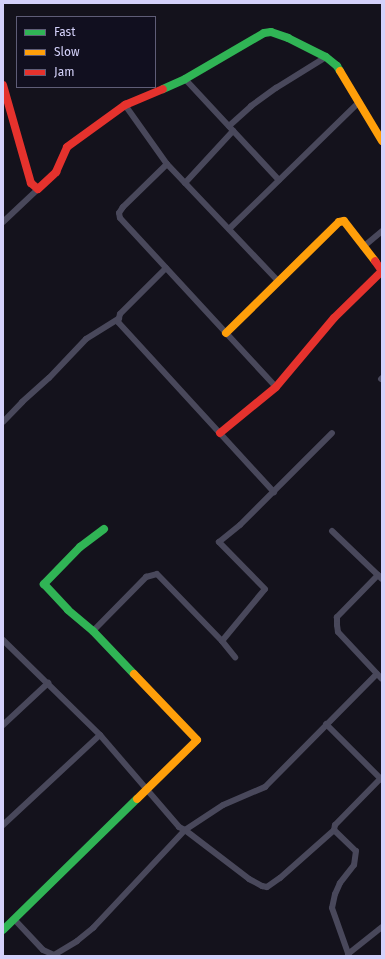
<!DOCTYPE html>
<style>
body{margin:0}
#map{position:relative;width:385px;height:959px;overflow:hidden;background:#14121c;font-family:"Fira Sans",sans-serif}
div>[style]{position:absolute}
[style*='--x']{left:calc(var(--x)*1px);top:calc(var(--y)*1px);width:calc(var(--w)*1px);rotate:calc(var(--a)*1deg)}
.street>*{height:6px;margin:-3px;padding:0 3px;transform-origin:3px;border-radius:3px;background:#49485b}
.fast>*{height:8px;margin:-4px;padding:0 4px;transform-origin:4px;border-radius:4px;background:#30b455}
.slow>*{height:8px;margin:-4px;padding:0 4px;transform-origin:4px;border-radius:4px;background:#ff9f0a}
.jam>*{height:8px;margin:-4px;padding:0 4px;transform-origin:4px;border-radius:4px;background:#e5322d}
span{translate:-50% -50%;white-space:nowrap;text-align:center;line-height:1.15;-webkit-text-stroke:3.5px #110f1f;paint-order:stroke}
.frame{position:absolute;inset:0;border:4px solid #d4d1fa;pointer-events:none}
.legend{position:absolute;left:16px;top:16px;width:140px;height:72px;box-sizing:border-box;background:#110f1f;border:1px solid #5f5d77;margin:0;padding:5px 7px;list-style:none;font-size:12px;color:#d4d1fa}
.legend li{display:flex;align-items:center;gap:8px;height:20px}
.legend b{width:20px;border:1px solid #5f5d77}
</style>
<div id="map">
<div class="street">
<div style="--x:185;--y:79;--w:138;--a:47.1"></div>
<div style="--x:125;--y:105;--w:72;--a:54.6"></div>
<div style="--x:167;--y:164;--w:161;--a:46.5"></div>
<div style="--x:229;--y:126;--w:30;--a:-42"></div>
<div style="--x:251;--y:106;--w:31;--a:-36"></div>
<div style="--x:276;--y:88;--w:59;--a:-31.8"></div>
<div style="--x:167;--y:164;--w:62;--a:135.7"></div>
<div style="--x:123;--y:207;--w:7;--a:124"></div>
<div style="--x:119;--y:213;--w:5;--a:79"></div>
<div style="--x:120;--y:218;--w:230;--a:47.3"></div>
<div style="--x:185;--y:183;--w:71;--a:-47.3"></div>
<div style="--x:3;--y:222;--w:48;--a:-43.3"></div>
<div style="--x:229;--y:229;--w:182;--a:-44.3"></div>
<div style="--x:363;--y:247;--w:25;--a:-40"></div>
<div style="--x:166;--y:268;--w:65;--a:135"></div>
<div style="--x:120;--y:314;--w:8;--a:104"></div>
<div style="--x:118;--y:322;--w:231;--a:47.5"></div>
<div style="--x:381;--y:379;--w:1;--a:-45"></div>
<div style="--x:3;--y:422;--w:28;--a:-46"></div>
<div style="--x:22;--y:402;--w:36;--a:-42"></div>
<div style="--x:49;--y:378;--w:54;--a:-46.5"></div>
<div style="--x:86;--y:339;--w:39;--a:-32"></div>
<div style="--x:332;--y:531;--w:69;--a:43.8"></div>
<div style="--x:378;--y:575;--w:59;--a:134.3"></div>
<div style="--x:337;--y:617;--w:8;--a:90"></div>
<div style="--x:337;--y:625;--w:7;--a:82"></div>
<div style="--x:338;--y:632;--w:64;--a:46.9"></div>
<div style="--x:93;--y:631;--w:76;--a:-45.5"></div>
<div style="--x:146;--y:577;--w:11;--a:-15"></div>
<div style="--x:157;--y:574;--w:93;--a:45.9"></div>
<div style="--x:222;--y:641;--w:21;--a:51"></div>
<div style="--x:3;--y:640;--w:136;--a:44.4"></div>
<div style="--x:100;--y:735;--w:121;--a:49.3"></div>
<div style="--x:179;--y:827;--w:7;--a:27"></div>
<div style="--x:185;--y:830;--w:45;--a:-33.3"></div>
<div style="--x:223;--y:805;--w:46;--a:-23.2"></div>
<div style="--x:265;--y:787;--w:159;--a:-45.3"></div>
<div style="--x:222;--y:641;--w:67;--a:-50.4"></div>
<div style="--x:265;--y:589;--w:66;--a:-134.4"></div>
<div style="--x:219;--y:542;--w:27;--a:-39"></div>
<div style="--x:240;--y:525;--w:130;--a:-45"></div>
<div style="--x:326;--y:724;--w:79;--a:45"></div>
<div style="--x:3;--y:725;--w:62;--a:-43"></div>
<div style="--x:3;--y:825;--w:132;--a:-42.9"></div>
<div style="--x:334;--y:830;--w:30;--a:44"></div>
<div style="--x:356;--y:851;--w:14;--a:98"></div>
<div style="--x:354;--y:865;--w:23;--a:128"></div>
<div style="--x:340;--y:883;--w:12;--a:114"></div>
<div style="--x:335;--y:894;--w:14;--a:102"></div>
<div style="--x:332;--y:908;--w:51;--a:70.5"></div>
<div style="--x:14;--y:919;--w:42;--a:46.9"></div>
<div style="--x:43;--y:950;--w:12;--a:24"></div>
<div style="--x:54;--y:955;--w:27;--a:-31"></div>
<div style="--x:77;--y:941;--w:21;--a:-39"></div>
<div style="--x:93;--y:928;--w:134;--a:-46.8"></div>
<div style="--x:185;--y:830;--w:81;--a:37.4"></div>
<div style="--x:249;--y:879;--w:15;--a:28"></div>
<div style="--x:262;--y:886;--w:5;--a:11"></div>
<div style="--x:267;--y:887;--w:16;--a:-35"></div>
<div style="--x:280;--y:878;--w:72;--a:-41.6"></div>
<div style="--x:334;--y:830;--w:5;--a:-79"></div>
<div style="--x:335;--y:825;--w:64;--a:-45.6"></div>
<div style="--x:348;--y:954;--w:43;--a:-38.5"></div>
</div>
<div class="fast">
<div style="--x:163;--y:89;--w:24;--a:-24"></div>
<div style="--x:185;--y:79;--w:91;--a:-30.2"></div>
<div style="--x:264;--y:33;--w:7;--a:-8"></div>
<div style="--x:271;--y:32;--w:18;--a:19"></div>
<div style="--x:288;--y:38;--w:42;--a:26.6"></div>
<div style="--x:326;--y:57;--w:14;--a:39"></div>
<div style="--x:337;--y:66;--w:6;--a:59"></div>
<div style="--x:104;--y:529;--w:30;--a:143"></div>
<div style="--x:80;--y:547;--w:52;--a:134.2"></div>
<div style="--x:44;--y:584;--w:35;--a:47"></div>
<div style="--x:68;--y:610;--w:33;--a:40"></div>
<div style="--x:93;--y:631;--w:59;--a:46.4"></div>
<div style="--x:3;--y:930;--w:187;--a:-44.4"></div>
</div>
<div class="slow">
<div style="--x:340;--y:71;--w:82;--a:59"></div>
<div style="--x:226;--y:333;--w:158;--a:-44.5"></div>
<div style="--x:339;--y:222;--w:5;--a:-11"></div>
<div style="--x:344;--y:221;--w:51;--a:52.2"></div>
<div style="--x:134;--y:674;--w:91;--a:46.3"></div>
<div style="--x:197;--y:740;--w:84;--a:135.5"></div>
</div>
<div class="jam">
<div style="--x:3;--y:85;--w:102;--a:74.1"></div>
<div style="--x:31;--y:183;--w:9;--a:41"></div>
<div style="--x:38;--y:189;--w:25;--a:-43"></div>
<div style="--x:56;--y:172;--w:27;--a:-66"></div>
<div style="--x:67;--y:147;--w:72;--a:-35.9"></div>
<div style="--x:125;--y:105;--w:41;--a:-22.8"></div>
<div style="--x:220;--y:433;--w:72;--a:-39.4"></div>
<div style="--x:276;--y:387;--w:90;--a:-50"></div>
<div style="--x:334;--y:318;--w:67;--a:-44.4"></div>
<div style="--x:382;--y:271;--w:12;--a:-125"></div>
</div>
<div class="frame"></div>
<ul class="legend">
<li><b style="height:5px;background:#30b455"></b>Fast</li>
<li><b style="height:5px;background:#ff9f0a"></b>Slow</li>
<li><b style="height:5px;background:#e5322d"></b>Jam</li>
</ul>
</div>
